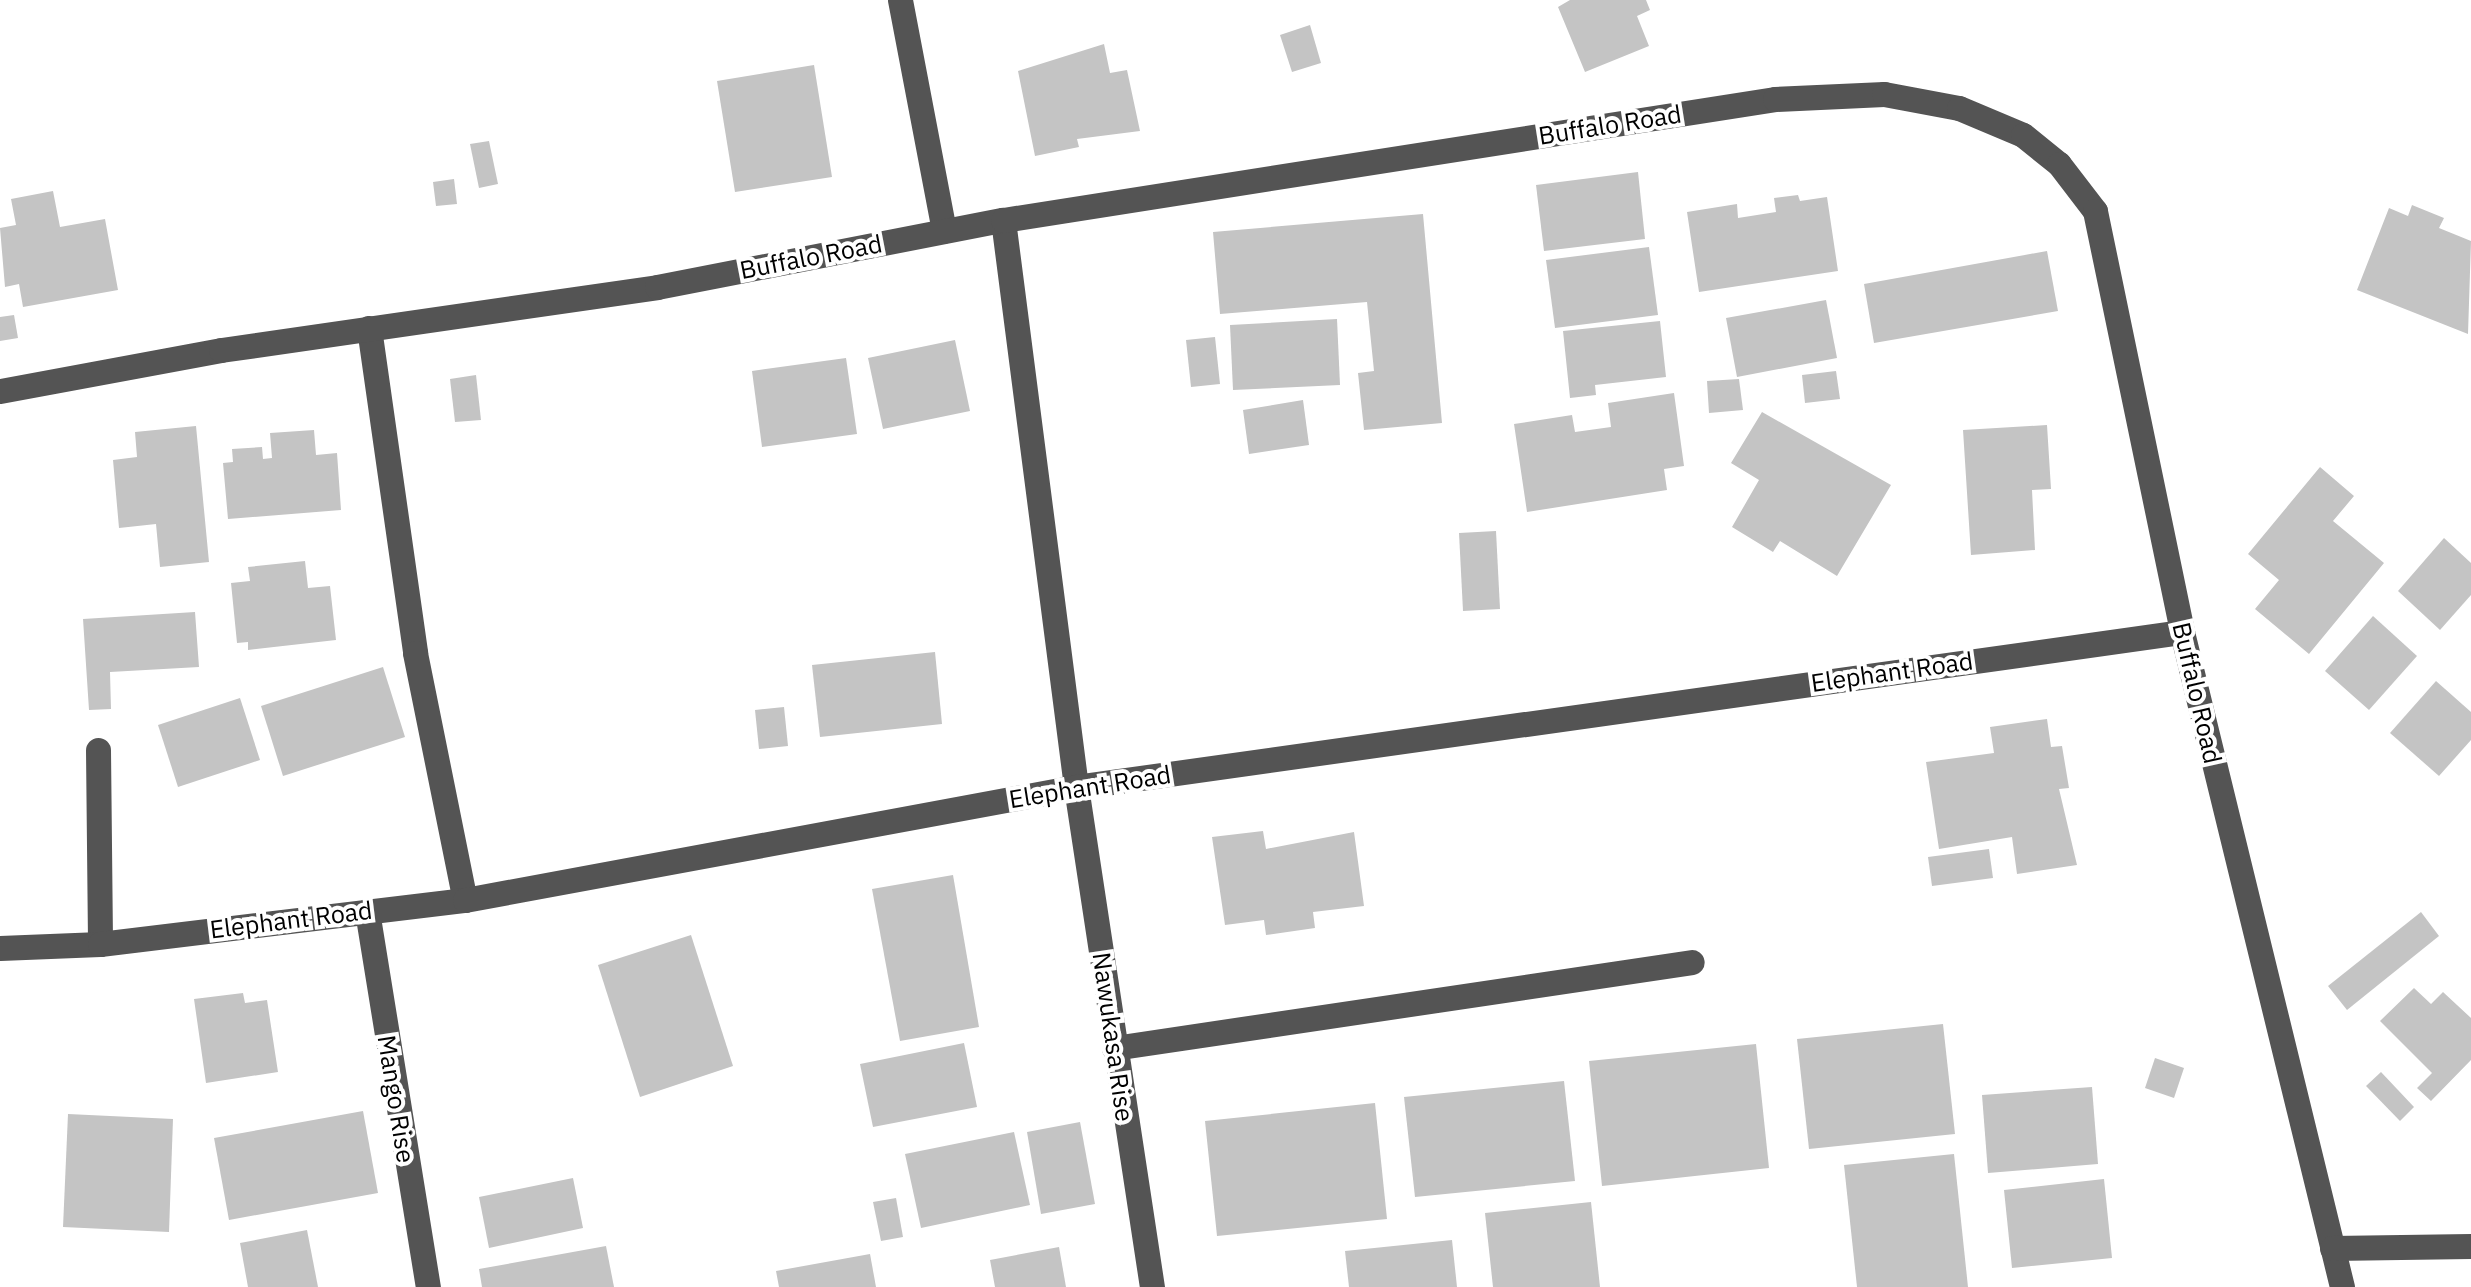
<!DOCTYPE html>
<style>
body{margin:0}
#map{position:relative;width:2471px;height:1287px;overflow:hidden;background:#fff;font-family:"IBM Plex Sans",sans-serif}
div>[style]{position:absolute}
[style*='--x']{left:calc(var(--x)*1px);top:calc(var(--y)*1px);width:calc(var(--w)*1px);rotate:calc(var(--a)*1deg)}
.building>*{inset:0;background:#c4c4c4}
.minor>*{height:25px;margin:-12.5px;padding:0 12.5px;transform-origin:12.5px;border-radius:12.5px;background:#545454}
span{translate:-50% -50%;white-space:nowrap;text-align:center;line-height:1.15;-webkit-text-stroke:8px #fff;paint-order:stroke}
.street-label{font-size:25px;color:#000}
</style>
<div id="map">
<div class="building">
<div style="clip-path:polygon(1570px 0,1646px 0,1650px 10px,1637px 16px,1649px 46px,1585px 72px,1558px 7px)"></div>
<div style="clip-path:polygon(1310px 25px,1321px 63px,1292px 72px,1280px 35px)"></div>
<div style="clip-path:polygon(1104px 44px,1110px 73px,1127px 70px,1140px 131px,1077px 139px,1079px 147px,1035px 156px,1018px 71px)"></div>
<div style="clip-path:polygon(814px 65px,832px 177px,735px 192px,717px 81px)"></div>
<div style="clip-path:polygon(489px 141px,498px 184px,479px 188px,470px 144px)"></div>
<div style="clip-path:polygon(1638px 172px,1645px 239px,1544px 251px,1536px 185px)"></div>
<div style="clip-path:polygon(454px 179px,457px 204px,436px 206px,433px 182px)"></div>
<div style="clip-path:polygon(53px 191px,60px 227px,105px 219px,118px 290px,23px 307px,19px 284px,5px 287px,0 228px,16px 225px,11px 199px)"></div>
<div style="clip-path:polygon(1798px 195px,1800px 201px,1827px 197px,1838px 271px,1699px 292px,1687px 212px,1737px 204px,1738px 218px,1776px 212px,1774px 198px)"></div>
<div style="clip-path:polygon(2412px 205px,2444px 218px,2439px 228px,2471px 241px,2468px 334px,2357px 290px,2389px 208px,2408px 216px)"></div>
<div style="clip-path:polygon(1423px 214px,1442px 423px,1364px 430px,1358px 373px,1374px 371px,1367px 302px,1220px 314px,1213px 232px)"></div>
<div style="clip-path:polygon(1649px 247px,1658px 315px,1555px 328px,1546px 260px)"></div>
<div style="clip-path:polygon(2047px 251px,2058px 311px,1874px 343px,1864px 284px)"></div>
<div style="clip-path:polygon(1826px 300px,1837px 358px,1737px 377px,1726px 318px)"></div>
<div style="clip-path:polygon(14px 315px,18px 338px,0 341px,0 317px)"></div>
<div style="clip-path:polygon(1337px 319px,1340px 385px,1233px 390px,1230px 325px)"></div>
<div style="clip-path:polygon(1660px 321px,1666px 377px,1595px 385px,1596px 395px,1570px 398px,1563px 331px)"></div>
<div style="clip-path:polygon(1215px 337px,1220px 384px,1191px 387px,1186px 340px)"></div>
<div style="clip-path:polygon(955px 340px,970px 411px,883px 429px,868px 358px)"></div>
<div style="clip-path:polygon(846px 358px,857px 434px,762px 447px,752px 371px)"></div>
<div style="clip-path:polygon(1836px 371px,1840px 399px,1805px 403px,1802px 375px)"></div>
<div style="clip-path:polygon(476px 375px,481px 420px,455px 422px,450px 379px)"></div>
<div style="clip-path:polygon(1739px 379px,1743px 410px,1709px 413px,1707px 381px)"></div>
<div style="clip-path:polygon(1674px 393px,1684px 466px,1664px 469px,1667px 490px,1527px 512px,1514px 424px,1572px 415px,1575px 432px,1611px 427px,1608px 403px)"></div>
<div style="clip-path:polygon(1303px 400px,1309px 445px,1249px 454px,1243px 410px)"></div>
<div style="clip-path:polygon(1762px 412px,1891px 485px,1837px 576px,1780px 541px,1773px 552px,1732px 527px,1759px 480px,1731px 463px)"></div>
<div style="clip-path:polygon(2047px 425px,2051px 489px,2032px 490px,2035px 550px,1971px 555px,1963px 430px)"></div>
<div style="clip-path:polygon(196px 426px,209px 562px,160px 567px,156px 524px,119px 528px,113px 460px,137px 457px,135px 432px)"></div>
<div style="clip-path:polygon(314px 430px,316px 455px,337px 453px,341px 510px,228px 519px,223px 463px,233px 462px,232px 449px,262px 447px,263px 459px,272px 458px,270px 433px)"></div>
<div style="clip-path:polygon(2320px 467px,2354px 496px,2333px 521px,2384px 563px,2309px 654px,2255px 609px,2279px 580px,2248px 554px)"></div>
<div style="clip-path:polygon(1496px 531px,1500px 609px,1463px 611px,1459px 533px)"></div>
<div style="clip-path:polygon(2444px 538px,2471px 563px,2471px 595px,2440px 630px,2398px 591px)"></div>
<div style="clip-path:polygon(305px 561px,308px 588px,330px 586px,336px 640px,248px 650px,248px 642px,237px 643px,231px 583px,250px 581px,248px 567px)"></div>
<div style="clip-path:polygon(195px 612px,199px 667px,110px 672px,111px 709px,89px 710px,83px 619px)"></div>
<div style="clip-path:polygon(2373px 616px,2417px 656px,2369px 710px,2325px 671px)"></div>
<div style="clip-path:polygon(935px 652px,942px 724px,820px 737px,812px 665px)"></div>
<div style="clip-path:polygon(383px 667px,405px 737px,283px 776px,261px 706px)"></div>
<div style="clip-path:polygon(2436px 681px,2471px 712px,2471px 740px,2439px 776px,2390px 733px)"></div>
<div style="clip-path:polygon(240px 698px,260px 760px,178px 787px,158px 725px)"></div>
<div style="clip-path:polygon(784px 707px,788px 746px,759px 749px,755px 710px)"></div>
<div style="clip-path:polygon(2047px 719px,2051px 747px,2062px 746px,2069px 788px,2059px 789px,2077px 865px,2017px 874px,2012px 837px,1939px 849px,1926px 762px,1994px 753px,1990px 727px)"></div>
<div style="clip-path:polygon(1263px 831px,1266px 849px,1354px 832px,1364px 906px,1313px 912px,1315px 928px,1266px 935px,1264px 920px,1225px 925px,1212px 837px)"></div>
<div style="clip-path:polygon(1989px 849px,1993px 878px,1932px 886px,1928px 857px)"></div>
<div style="clip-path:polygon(953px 875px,979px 1027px,900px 1041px,872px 889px)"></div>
<div style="clip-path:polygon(2421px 912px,2439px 936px,2347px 1010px,2328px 986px)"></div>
<div style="clip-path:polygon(691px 935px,733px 1066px,640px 1097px,598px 965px)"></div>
<div style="clip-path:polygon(2414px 988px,2431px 1004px,2443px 992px,2471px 1018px,2471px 1060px,2431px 1101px,2417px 1088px,2432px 1073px,2380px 1021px)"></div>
<div style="clip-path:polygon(243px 993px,245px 1003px,267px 1000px,278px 1072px,206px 1083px,194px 999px)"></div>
<div style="clip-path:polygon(1943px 1024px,1955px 1134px,1809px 1149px,1797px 1039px)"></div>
<div style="clip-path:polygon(964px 1043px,977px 1107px,873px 1127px,860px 1064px)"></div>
<div style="clip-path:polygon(1756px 1044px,1769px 1168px,1602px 1186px,1589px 1061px)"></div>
<div style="clip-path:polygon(2155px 1058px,2184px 1068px,2174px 1098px,2145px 1088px)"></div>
<div style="clip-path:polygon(2381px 1072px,2414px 1107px,2400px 1121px,2366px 1086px)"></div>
<div style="clip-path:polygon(1564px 1081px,1575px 1181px,1415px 1197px,1404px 1097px)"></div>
<div style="clip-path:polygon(2092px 1087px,2098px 1164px,1988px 1173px,1982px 1095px)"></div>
<div style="clip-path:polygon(1375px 1103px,1387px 1219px,1217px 1236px,1205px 1121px)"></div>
<div style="clip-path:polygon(363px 1111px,378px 1193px,229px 1220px,214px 1138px)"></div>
<div style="clip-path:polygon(68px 1114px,173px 1119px,169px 1232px,63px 1227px)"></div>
<div style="clip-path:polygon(1080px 1122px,1095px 1204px,1041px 1214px,1027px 1132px)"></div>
<div style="clip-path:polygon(1014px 1132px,1030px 1205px,921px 1228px,905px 1154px)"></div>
<div style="clip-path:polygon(1954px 1154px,1968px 1287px,1857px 1287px,1844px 1165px)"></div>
<div style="clip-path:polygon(573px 1178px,583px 1228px,489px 1248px,479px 1197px)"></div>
<div style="clip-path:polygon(2104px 1179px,2112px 1258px,2012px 1268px,2004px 1190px)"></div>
<div style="clip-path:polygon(896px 1198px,903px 1237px,881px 1241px,873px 1202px)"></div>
<div style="clip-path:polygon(1591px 1202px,1600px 1287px,1493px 1287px,1485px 1213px)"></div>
<div style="clip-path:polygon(307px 1230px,318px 1287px,248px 1287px,240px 1243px)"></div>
<div style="clip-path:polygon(1452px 1240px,1457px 1287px,1349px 1287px,1345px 1251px)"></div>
<div style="clip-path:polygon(606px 1246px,614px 1287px,482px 1287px,479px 1269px)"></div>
<div style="clip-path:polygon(1059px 1247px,1066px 1287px,995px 1287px,990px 1260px)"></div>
<div style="clip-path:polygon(870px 1254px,876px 1287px,779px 1287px,776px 1271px)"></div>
</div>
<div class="minor">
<div style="--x:900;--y:0;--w:235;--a:79.2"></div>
<div style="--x:1003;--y:220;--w:572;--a:82.66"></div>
<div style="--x:1076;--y:787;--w:506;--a:81.36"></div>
<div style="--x:369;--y:328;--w:328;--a:81.9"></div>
<div style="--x:415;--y:653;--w:252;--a:78.6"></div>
<div style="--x:0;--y:391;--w:225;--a:-10.5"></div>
<div style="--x:221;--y:350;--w:441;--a:-8.2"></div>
<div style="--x:657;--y:287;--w:352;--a:-11"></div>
<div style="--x:1003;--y:220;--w:781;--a:-8.91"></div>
<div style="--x:1775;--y:99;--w:109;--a:-2.6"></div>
<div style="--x:1884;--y:94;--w:76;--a:10.6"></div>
<div style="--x:1959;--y:108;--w:69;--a:22.9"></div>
<div style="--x:2023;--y:135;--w:46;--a:38.9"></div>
<div style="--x:2059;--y:164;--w:59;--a:52.5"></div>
<div style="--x:2095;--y:211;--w:430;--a:78.3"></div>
<div style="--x:2182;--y:632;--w:674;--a:76.27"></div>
<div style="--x:98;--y:750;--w:194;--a:89.4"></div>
<div style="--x:367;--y:911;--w:381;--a:80.8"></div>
<div style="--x:0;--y:948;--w:100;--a:-2.3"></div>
<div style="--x:100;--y:944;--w:368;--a:-6.9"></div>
<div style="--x:465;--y:900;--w:621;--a:-10.48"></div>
<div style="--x:1076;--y:787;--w:1117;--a:-7.98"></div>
<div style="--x:1114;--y:1048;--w:584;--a:-8.46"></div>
<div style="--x:2332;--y:1248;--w:139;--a:-0.8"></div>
</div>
<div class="street-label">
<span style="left:1610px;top:125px;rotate:-9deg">Buffalo Road</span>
<span style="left:811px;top:257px;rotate:-11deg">Buffalo Road</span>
<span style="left:1892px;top:672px;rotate:-8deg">Elephant Road</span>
<span style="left:2197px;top:693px;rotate:77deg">Buffalo Road</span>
<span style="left:1090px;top:787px;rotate:-9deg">Elephant Road</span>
<span style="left:291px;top:920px;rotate:-7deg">Elephant Road</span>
<span style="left:1113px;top:1037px;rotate:82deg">Nawukasa Rise</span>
<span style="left:396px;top:1099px;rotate:81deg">Mango Rise</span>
</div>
</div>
